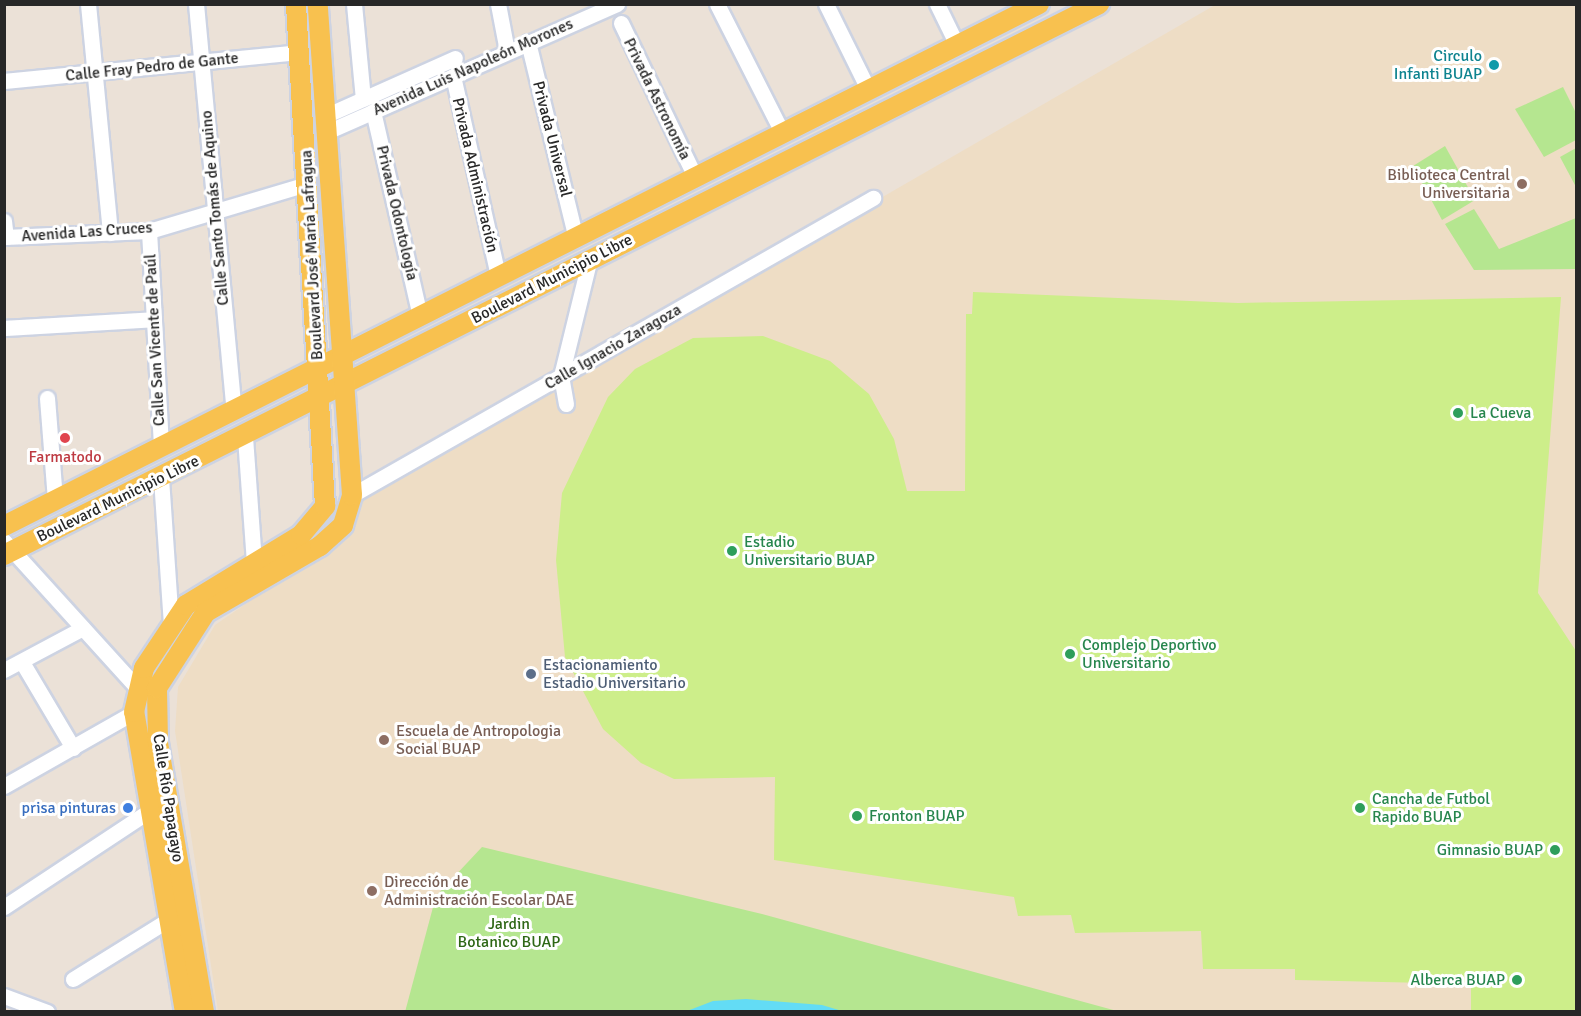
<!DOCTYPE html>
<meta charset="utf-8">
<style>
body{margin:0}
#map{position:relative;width:1581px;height:1016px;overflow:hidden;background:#ebe1d7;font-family:Signika,sans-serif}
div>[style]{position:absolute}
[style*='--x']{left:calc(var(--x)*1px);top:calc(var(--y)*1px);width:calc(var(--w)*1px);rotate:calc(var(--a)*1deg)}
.education>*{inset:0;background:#eeddc5}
.green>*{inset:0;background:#b5e690}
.pitch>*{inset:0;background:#cdee8a}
.water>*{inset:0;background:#63dcf5}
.roads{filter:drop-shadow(2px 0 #cdd3e2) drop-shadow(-2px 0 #cdd3e2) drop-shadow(0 2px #cdd3e2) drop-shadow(0 -2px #cdd3e2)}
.minor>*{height:15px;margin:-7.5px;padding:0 7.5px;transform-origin:7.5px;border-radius:7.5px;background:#fff}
.major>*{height:20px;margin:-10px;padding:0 10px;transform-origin:10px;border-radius:10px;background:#f8c14f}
.dots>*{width:16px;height:16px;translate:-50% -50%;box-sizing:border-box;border:3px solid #fff;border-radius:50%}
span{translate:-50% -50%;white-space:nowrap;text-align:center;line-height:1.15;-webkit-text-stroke:6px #fff;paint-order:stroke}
.culture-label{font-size:16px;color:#0d838f}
.right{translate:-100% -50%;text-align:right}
.street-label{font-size:16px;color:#272727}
.education-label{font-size:16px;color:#785e54}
.left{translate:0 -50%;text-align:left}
.leisure-label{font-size:16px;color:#27864d}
.health-label{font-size:16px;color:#be3a42}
.service-label{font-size:16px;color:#4e5e75}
.shop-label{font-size:16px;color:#366cbe}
.park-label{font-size:16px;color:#2e6715}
.frame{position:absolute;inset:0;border:6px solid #272727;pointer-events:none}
</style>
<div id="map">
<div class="education">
<div style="clip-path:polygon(1215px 5px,1576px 5px,1576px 1011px,218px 1011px,175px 731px,178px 687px,215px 625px,352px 531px,358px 500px)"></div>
</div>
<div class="green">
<div style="clip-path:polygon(1563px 87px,1576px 113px,1576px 140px,1544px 157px,1515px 109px)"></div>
<div style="clip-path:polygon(1445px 146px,1475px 200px,1442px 220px,1413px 166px)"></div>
<div style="clip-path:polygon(1576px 148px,1576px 187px,1560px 157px)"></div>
<div style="clip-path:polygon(1474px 209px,1499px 249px,1576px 218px,1576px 269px,1474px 270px,1445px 224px)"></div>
<div style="clip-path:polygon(482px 847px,762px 914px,1117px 1011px,405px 1012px,436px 896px)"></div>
</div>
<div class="pitch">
<div style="clip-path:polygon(973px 292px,1238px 303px,1561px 297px,1538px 593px,1576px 651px,1576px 1011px,1471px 1011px,1471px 984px,1295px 980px,1295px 969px,1203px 969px,1201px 931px,1075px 933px,1071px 915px,1018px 916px,1014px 897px,774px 860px,775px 777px,674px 779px,641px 763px,603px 729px,565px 657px,556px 560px,562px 493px,608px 397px,635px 369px,693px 338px,763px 336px,830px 361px,869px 394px,894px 439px,907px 491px,965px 491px,966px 314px,972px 314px)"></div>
</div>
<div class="water">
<div style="clip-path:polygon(746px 999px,822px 1005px,842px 1011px,687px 1011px,713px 1001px)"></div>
</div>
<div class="roads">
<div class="minor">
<div style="--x:88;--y:4;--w:230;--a:84.5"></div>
<div style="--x:196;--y:4;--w:409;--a:84.7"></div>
<div style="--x:354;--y:4;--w:95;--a:84.6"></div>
<div style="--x:498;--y:4;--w:48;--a:79.2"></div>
<div style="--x:717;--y:4;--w:144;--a:63.1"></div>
<div style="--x:826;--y:4;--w:95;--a:63.7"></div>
<div style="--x:937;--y:4;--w:46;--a:64"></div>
<div style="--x:621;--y:23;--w:169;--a:64.3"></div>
<div style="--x:528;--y:42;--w:199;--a:76.3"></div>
<div style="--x:453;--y:76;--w:204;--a:77.3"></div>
<div style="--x:4;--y:81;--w:296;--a:-5.6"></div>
<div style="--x:373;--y:111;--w:210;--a:77.1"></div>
<div style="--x:327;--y:115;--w:140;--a:-24"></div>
<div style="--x:329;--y:131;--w:315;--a:-23.8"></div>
<div style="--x:4;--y:221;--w:16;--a:83"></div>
<div style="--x:149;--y:231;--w:217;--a:86.8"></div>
<div style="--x:4;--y:237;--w:145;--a:-2.4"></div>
<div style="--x:149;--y:231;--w:165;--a:-16.6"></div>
<div style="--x:4;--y:328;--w:150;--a:-3.4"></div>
<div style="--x:47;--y:398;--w:102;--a:85.5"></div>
<div style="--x:566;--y:404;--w:28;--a:-100"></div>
<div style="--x:561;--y:376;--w:122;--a:-76.2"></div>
<div style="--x:245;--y:437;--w:126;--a:85.9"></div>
<div style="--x:161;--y:478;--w:146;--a:86.1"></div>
<div style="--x:352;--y:495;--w:600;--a:-29.69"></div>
<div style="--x:4;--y:541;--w:201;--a:47.8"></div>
<div style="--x:22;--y:662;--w:100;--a:59.3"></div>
<div style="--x:4;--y:670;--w:89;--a:-28"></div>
<div style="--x:4;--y:786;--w:150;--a:-29.6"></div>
<div style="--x:4;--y:907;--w:174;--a:-33.5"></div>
<div style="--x:73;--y:979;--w:112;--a:-31.8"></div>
<div style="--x:4;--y:996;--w:46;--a:20.4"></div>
</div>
<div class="major">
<div style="--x:4;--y:526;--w:1159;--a:-26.76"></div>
<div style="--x:4;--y:555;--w:1226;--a:-26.71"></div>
<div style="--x:185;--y:1012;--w:304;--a:-99.6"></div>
<div style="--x:134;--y:712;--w:45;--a:-77.2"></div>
<div style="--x:144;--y:668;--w:76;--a:-56.3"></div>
<div style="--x:186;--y:605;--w:135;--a:-31.3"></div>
<div style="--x:301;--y:535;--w:38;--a:-50"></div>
<div style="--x:325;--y:506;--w:503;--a:-93.31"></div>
<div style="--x:204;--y:1012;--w:274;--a:-99.7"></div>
<div style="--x:158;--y:742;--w:54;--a:-91.1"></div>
<div style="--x:157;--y:688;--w:90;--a:-57.2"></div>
<div style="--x:206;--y:612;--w:132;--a:-30.1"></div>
<div style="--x:320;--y:546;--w:31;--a:-42"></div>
<div style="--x:343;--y:525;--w:31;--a:-73"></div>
<div style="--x:352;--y:495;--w:492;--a:-94"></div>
</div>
</div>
<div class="dots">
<div style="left:1494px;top:65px;background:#0f9aa8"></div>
<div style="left:1522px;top:184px;background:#8d6e63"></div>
<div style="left:1458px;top:413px;background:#2e9e5b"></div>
<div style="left:65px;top:438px;background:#e0444e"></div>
<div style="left:732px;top:551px;background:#2e9e5b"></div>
<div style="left:1070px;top:654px;background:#2e9e5b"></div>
<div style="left:531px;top:674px;background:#5c6f8a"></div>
<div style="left:384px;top:740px;background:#8d6e63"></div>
<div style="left:128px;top:808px;background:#3f7fe0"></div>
<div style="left:1360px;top:808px;background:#2e9e5b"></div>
<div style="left:857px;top:816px;background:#2e9e5b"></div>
<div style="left:1555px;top:850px;background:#2e9e5b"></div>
<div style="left:372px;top:891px;background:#8d6e63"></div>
<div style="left:1517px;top:980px;background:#2e9e5b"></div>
</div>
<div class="culture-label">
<span class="right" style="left:1482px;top:65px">Circulo<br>Infanti BUAP</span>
</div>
<div class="street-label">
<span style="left:152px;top:67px;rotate:-6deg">Calle Fray Pedro de Gante</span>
<span style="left:473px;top:67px;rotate:-24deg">Avenida Luis Napoleón Morones</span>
<span style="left:657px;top:99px;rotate:64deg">Privada Astronomía</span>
<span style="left:552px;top:139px;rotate:76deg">Privada Universal</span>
<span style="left:475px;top:175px;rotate:77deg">Privada Administración</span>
<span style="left:215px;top:208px;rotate:-95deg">Calle Santo Tomás de Aquino</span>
<span style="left:397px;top:213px;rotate:77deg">Privada Odontología</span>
<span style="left:87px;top:232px;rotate:-4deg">Avenida Las Cruces</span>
<span style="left:312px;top:255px;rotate:-93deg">Boulevard José María Lafragua</span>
<span style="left:552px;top:279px;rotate:-27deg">Boulevard Municipio Libre</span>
<span style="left:155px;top:340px;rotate:-93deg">Calle San Vicente de Paúl</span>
<span style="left:613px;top:347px;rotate:-30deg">Calle Ignacio Zaragoza</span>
<span style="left:118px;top:499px;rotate:-26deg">Boulevard Municipio Libre</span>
<span style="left:168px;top:798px;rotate:81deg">Calle Río Papagayo</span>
</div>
<div class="education-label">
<span class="right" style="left:1510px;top:184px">Biblioteca Central<br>Universitaria</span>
<span class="left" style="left:396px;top:740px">Escuela de Antropologia<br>Social BUAP</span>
<span class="left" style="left:384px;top:891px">Dirección de<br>Administración Escolar DAE</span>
</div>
<div class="leisure-label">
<span class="left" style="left:1470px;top:413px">La Cueva</span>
<span class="left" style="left:744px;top:551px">Estadio<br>Universitario BUAP</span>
<span class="left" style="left:1082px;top:654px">Complejo Deportivo<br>Universitario</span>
<span class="left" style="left:1372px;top:808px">Cancha de Futbol<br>Rapido BUAP</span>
<span class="left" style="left:869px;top:816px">Fronton BUAP</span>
<span class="right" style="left:1543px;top:850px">Gimnasio BUAP</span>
<span class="right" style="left:1505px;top:980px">Alberca BUAP</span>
</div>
<div class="health-label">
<span style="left:65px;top:457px">Farmatodo</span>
</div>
<div class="service-label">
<span class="left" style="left:543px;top:674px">Estacionamiento<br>Estadio Universitario</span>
</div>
<div class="shop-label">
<span class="right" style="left:116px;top:808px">prisa pinturas</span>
</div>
<div class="park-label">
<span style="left:509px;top:933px">Jardin<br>Botanico BUAP</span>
</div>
<div class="frame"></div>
</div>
